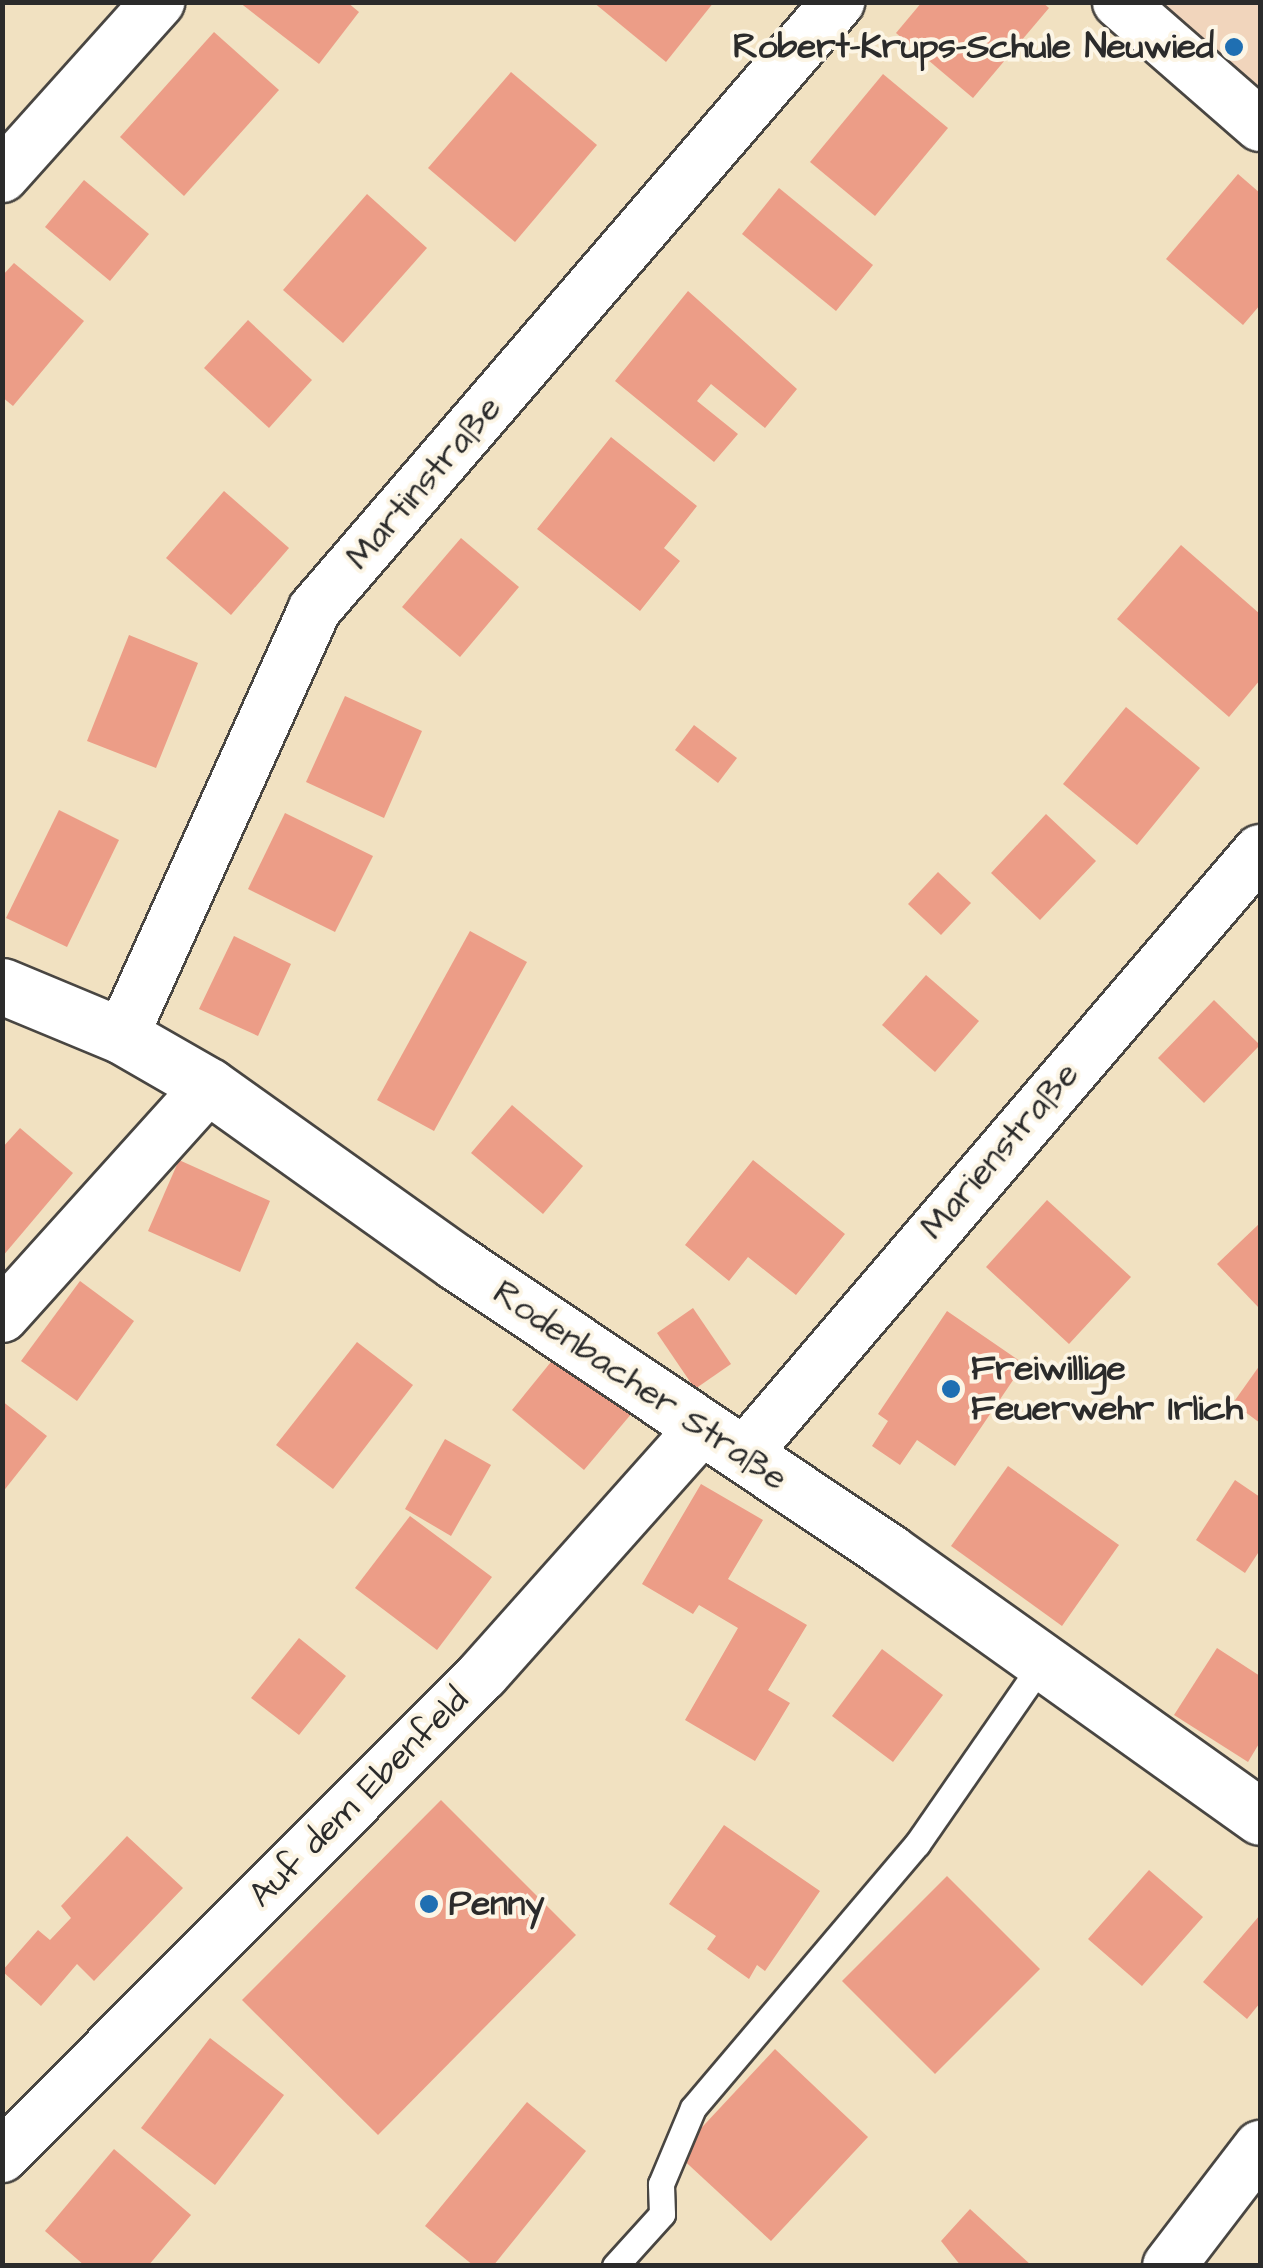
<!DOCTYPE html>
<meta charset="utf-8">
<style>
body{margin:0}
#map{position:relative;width:1263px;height:2268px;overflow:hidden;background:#f1e1c1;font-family:"Architects Daughter",sans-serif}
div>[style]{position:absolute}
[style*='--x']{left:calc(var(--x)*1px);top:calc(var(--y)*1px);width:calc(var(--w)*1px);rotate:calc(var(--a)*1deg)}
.built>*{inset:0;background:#f1d5bc}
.building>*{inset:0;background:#ec9d87}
.roads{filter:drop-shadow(2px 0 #494642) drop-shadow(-2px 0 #494642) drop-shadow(0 2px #494642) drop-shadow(0 -2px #494642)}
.service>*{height:25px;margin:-12.5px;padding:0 12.5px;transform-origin:12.5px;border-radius:12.5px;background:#fff}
.minor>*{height:52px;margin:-26px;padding:0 26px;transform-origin:26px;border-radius:26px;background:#fff}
.tertiary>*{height:55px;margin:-27.5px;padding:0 27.5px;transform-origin:27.5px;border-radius:27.5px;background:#fff}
.dots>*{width:28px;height:28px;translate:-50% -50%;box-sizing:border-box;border:5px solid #fcf5e5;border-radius:50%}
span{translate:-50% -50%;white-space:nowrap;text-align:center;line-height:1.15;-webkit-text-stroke:8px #fcf5e5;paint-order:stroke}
.poi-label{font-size:35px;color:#2b2b2b;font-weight:700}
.right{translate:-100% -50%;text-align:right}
.left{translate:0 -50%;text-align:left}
.street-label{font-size:35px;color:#2b2b2b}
.frame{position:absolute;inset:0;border:5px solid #2b2b2b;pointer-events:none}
</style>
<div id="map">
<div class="built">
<div style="clip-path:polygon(1156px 3px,1260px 3px,1260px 91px)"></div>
</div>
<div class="building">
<div style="clip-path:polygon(239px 2px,347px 2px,359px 12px,319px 64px)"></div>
<div style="clip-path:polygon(593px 2px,714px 2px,666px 62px)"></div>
<div style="clip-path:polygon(922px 2px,1042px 2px,1049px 8px,973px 98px,896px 33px)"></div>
<div style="clip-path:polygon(214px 32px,279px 90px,184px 196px,120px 137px)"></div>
<div style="clip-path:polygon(511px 72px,597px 145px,515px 242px,428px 168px)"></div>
<div style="clip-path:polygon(883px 74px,948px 128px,875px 216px,810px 162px)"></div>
<div style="clip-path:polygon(1238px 174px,1260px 193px,1260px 305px,1243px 325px,1166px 259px)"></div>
<div style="clip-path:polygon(84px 180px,149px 234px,110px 281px,45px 227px)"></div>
<div style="clip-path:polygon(779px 188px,873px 265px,836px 311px,742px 234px)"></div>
<div style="clip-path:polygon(367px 194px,427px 248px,343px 343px,283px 290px)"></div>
<div style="clip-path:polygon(14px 263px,84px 321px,13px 406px,2px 397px,2px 276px)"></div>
<div style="clip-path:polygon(688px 291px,797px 389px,765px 428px,711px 384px,697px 401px,738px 434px,714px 462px,615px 381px)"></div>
<div style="clip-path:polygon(248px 320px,312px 380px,269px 428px,204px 368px)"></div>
<div style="clip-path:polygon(611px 437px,697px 506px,664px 548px,680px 561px,640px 611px,537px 529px)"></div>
<div style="clip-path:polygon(224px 491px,289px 548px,231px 615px,166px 558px)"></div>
<div style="clip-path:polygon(461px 538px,519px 587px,460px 657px,402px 607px)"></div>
<div style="clip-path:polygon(1181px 545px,1260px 614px,1260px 680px,1229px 717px,1117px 619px)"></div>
<div style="clip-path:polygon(129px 635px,198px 663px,156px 768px,87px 741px)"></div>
<div style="clip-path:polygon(345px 696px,422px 731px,384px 818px,306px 782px)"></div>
<div style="clip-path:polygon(1126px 707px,1200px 768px,1137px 845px,1063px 784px)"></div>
<div style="clip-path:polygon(694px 725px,737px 758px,718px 783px,675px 750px)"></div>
<div style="clip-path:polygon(59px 810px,119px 840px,67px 947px,6px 918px)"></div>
<div style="clip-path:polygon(285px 813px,373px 856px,335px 932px,248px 889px)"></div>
<div style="clip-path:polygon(1046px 814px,1096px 861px,1040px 920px,991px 873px)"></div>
<div style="clip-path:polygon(938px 872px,971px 903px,941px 935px,908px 904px)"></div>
<div style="clip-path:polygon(470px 931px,527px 962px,434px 1131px,377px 1100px)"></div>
<div style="clip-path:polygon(234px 936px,291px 964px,258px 1036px,199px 1009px)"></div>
<div style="clip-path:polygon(926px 975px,979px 1021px,935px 1072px,882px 1025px)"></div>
<div style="clip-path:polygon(1214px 1000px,1260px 1045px,1204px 1103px,1158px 1058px)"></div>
<div style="clip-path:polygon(512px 1105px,583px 1166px,543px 1214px,471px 1153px)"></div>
<div style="clip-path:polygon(20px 1128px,73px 1173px,2px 1257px,2px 1148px)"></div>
<div style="clip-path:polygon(179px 1160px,270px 1201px,240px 1272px,148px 1231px)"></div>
<div style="clip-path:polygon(753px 1160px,845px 1234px,796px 1295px,748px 1257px,729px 1281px,685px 1245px)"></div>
<div style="clip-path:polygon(1047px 1200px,1131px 1277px,1069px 1344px,986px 1267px)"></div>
<div style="clip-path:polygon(1260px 1223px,1260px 1309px,1217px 1264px)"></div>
<div style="clip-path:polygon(80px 1281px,134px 1321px,77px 1401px,21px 1361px)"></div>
<div style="clip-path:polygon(693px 1308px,731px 1364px,695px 1389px,657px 1333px)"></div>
<div style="clip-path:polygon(947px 1311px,1024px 1364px,955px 1466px,917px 1440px,900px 1465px,872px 1446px,888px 1421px,878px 1414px)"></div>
<div style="clip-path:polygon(357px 1342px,413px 1385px,333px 1489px,276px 1445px)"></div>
<div style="clip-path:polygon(559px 1352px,632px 1413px,584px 1470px,512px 1410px)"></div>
<div style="clip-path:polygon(1260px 1365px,1260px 1423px,1233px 1403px)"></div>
<div style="clip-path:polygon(2px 1401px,47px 1436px,2px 1493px)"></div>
<div style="clip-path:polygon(445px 1439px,491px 1465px,451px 1536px,405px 1509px)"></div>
<div style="clip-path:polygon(1008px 1466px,1119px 1545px,1062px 1626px,951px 1546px)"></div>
<div style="clip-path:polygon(1235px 1480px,1260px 1497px,1260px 1550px,1245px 1573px,1196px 1540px)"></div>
<div style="clip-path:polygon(701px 1484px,763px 1520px,728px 1579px,807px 1625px,768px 1690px,790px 1703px,755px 1761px,685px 1720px,738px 1628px,699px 1605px,693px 1614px,642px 1584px)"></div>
<div style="clip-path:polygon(410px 1516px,492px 1577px,437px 1650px,355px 1588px)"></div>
<div style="clip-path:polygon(299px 1638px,346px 1676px,299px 1735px,251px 1698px)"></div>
<div style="clip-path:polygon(1217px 1648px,1260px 1676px,1260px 1742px,1248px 1762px,1174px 1715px)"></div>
<div style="clip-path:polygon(882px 1649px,943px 1695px,893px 1762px,832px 1716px)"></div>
<div style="clip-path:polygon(441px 1800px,576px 1935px,378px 2135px,242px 2000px)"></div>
<div style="clip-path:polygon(724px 1825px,820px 1891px,765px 1971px,757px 1965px,749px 1979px,707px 1949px,716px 1936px,669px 1904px)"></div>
<div style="clip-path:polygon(127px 1836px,183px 1888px,94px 1981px,77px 1964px,41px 2006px,2px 1971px,38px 1930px,50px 1940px,71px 1918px,61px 1906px)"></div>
<div style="clip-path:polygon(1149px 1870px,1203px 1917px,1142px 1986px,1088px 1939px)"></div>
<div style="clip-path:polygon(947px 1876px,1040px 1969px,935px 2074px,842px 1981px)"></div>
<div style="clip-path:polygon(1260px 1915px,1260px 2003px,1247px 2019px,1203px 1982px)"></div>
<div style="clip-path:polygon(210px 2038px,284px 2095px,215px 2185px,141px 2128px)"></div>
<div style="clip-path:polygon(775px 2049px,868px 2137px,771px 2241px,677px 2154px)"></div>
<div style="clip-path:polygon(527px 2102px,586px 2151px,493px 2266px,474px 2266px,425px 2226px)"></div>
<div style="clip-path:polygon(114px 2149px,191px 2215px,148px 2266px,85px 2266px,45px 2231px)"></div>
<div style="clip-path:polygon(970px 2209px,1032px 2266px,961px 2266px,941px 2241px)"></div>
</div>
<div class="roads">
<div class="service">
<div style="--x:615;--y:2266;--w:70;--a:-47.9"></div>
<div style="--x:662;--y:2214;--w:30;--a:-92"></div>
<div style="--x:661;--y:2184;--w:82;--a:-67.2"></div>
<div style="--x:693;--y:2108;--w:346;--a:-49.7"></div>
<div style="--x:917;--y:1844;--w:221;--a:-55.3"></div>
</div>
<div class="minor">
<div style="--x:1119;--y:2;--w:187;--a:41.1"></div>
<div style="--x:2;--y:176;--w:234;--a:-48.1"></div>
<div style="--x:122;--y:1036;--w:467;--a:-65.7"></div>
<div style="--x:314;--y:610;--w:803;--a:-49.24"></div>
<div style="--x:2;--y:1316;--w:309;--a:-48"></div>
<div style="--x:743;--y:1455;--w:795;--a:-49.44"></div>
<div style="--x:2;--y:2156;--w:681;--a:-45.06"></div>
<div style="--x:483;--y:1674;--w:329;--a:-48.3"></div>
<div style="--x:1169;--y:2266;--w:150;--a:-52.6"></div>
</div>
<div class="tertiary">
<div style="--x:2;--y:986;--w:130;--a:22.6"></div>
<div style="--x:122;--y:1036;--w:100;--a:29.9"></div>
<div style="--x:209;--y:1086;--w:303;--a:35.5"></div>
<div style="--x:456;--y:1262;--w:521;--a:33.81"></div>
<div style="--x:889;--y:1552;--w:456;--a:35.5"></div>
</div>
</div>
<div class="dots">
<div style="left:1234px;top:47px;background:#1f6fb2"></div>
<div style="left:951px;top:1389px;background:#1f6fb2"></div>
<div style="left:429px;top:1904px;background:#1f6fb2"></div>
</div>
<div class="poi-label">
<span class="right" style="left:1214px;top:47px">Robert-Krups-Schule Neuwied</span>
<span class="left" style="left:971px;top:1389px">Freiwillige<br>Feuerwehr Irlich</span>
<span class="left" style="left:449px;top:1904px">Penny</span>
</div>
<div class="street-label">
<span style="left:424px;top:483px;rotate:-49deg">Martinstraße</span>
<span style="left:1000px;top:1151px;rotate:-49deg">Marienstraße</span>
<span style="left:640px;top:1386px;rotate:34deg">Rodenbacher Straße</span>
<span style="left:359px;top:1798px;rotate:-45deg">Auf dem Ebenfeld</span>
</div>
<div class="frame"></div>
</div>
